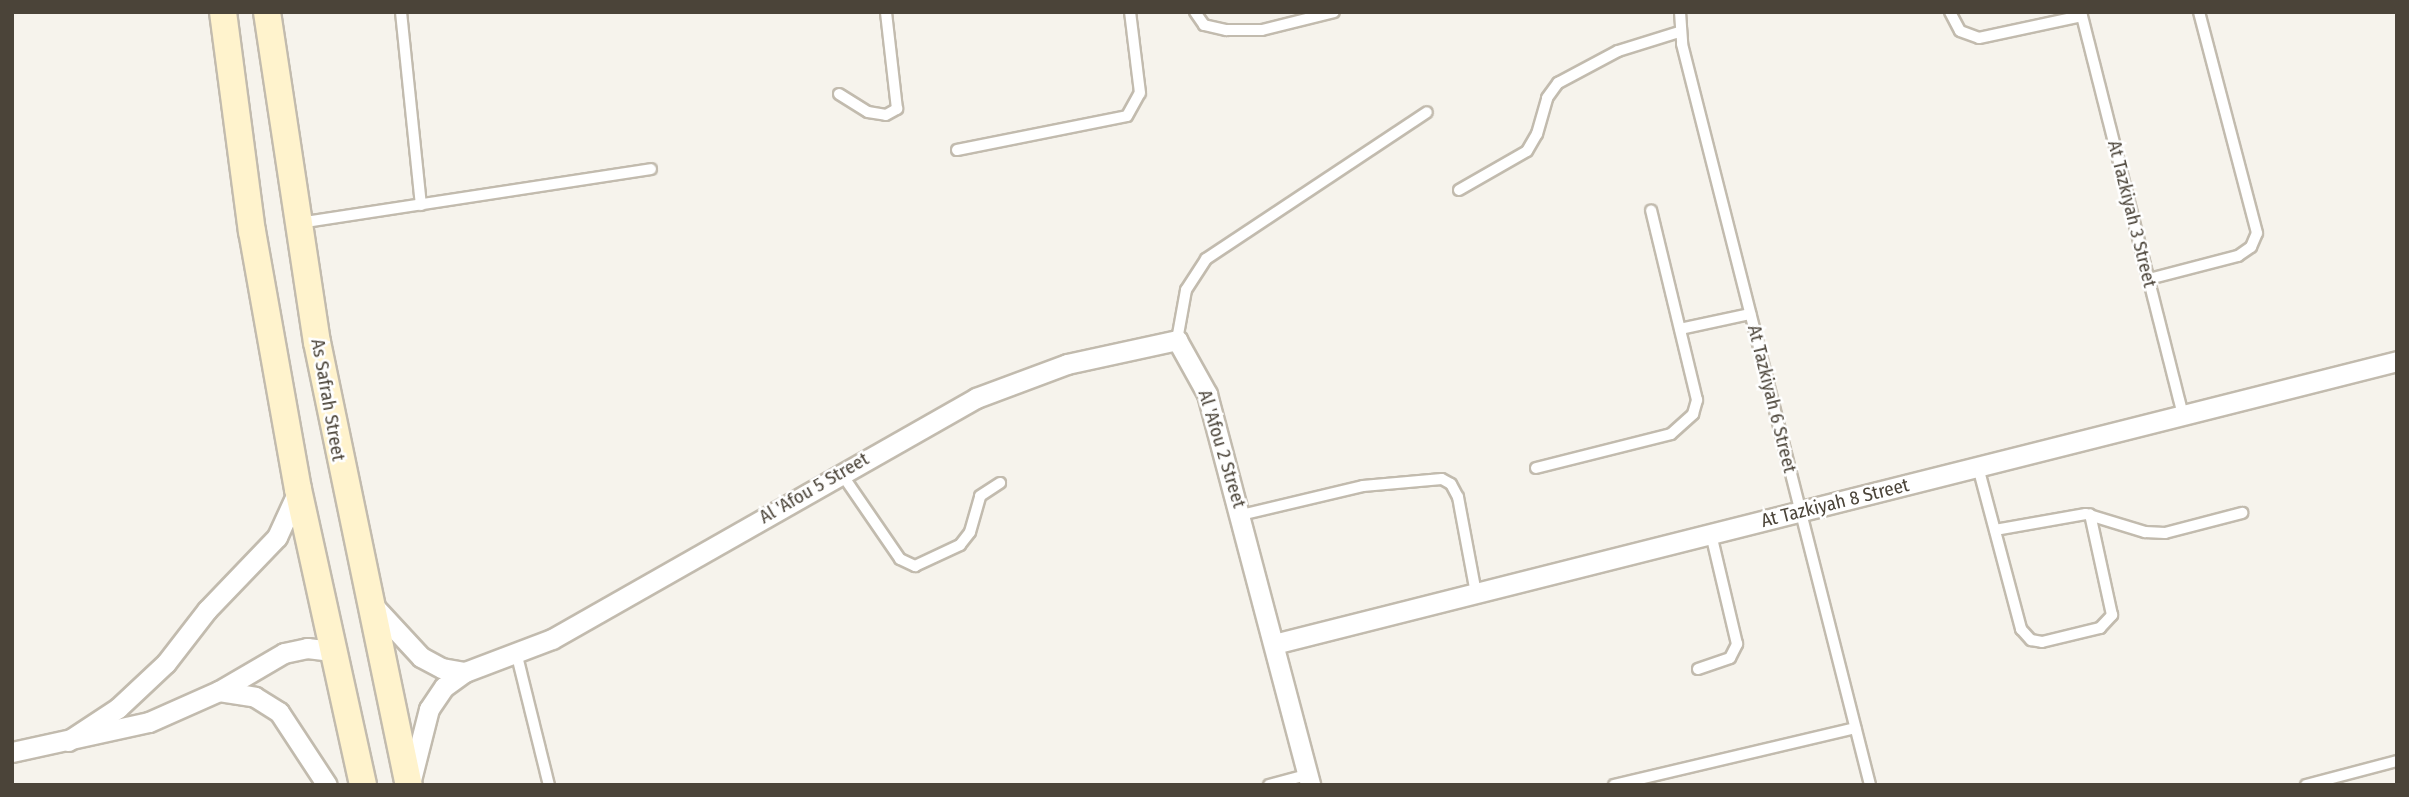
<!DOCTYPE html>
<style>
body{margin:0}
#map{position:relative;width:2409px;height:797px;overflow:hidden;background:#f6f3ec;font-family:"Fira Sans Condensed",sans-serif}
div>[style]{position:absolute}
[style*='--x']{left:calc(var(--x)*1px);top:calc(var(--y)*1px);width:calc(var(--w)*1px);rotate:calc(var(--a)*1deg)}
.roads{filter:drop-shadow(2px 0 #c2bbae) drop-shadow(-2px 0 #c2bbae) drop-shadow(0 2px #c2bbae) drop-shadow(0 -2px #c2bbae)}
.lane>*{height:10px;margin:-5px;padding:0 5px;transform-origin:5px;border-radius:5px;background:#fff}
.street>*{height:19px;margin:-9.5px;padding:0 9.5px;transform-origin:9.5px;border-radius:9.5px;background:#fff}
.secondary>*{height:26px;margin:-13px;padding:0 13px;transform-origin:13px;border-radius:13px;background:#fff3cd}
span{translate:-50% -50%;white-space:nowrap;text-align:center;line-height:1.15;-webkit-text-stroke:5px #fff;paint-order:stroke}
.street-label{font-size:19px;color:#4b4439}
.frame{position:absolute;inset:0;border:14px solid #4b4439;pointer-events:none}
</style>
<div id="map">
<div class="roads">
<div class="lane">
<div style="--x:401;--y:12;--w:194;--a:84.1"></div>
<div style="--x:1195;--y:12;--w:16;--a:55"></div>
<div style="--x:1204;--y:25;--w:23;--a:13"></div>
<div style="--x:1226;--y:30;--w:36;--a:0"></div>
<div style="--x:1262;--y:30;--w:74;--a:-14"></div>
<div style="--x:1680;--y:12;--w:32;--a:86"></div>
<div style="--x:1682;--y:44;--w:764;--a:75.76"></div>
<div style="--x:1950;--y:12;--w:21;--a:62"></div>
<div style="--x:1960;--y:31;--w:20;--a:20"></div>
<div style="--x:1979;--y:38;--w:105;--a:-12.1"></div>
<div style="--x:2081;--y:12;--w:417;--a:75.8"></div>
<div style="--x:839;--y:94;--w:34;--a:32"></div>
<div style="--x:868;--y:112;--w:18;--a:9"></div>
<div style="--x:886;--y:115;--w:13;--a:-29"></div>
<div style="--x:897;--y:109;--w:98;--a:-96.5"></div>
<div style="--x:957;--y:150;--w:173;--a:-11.3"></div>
<div style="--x:1127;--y:116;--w:26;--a:-61"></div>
<div style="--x:1140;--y:93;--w:82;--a:-97"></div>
<div style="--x:1459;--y:190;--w:78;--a:-29.8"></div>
<div style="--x:1527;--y:151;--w:20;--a:-60"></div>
<div style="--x:1537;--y:134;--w:37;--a:-74"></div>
<div style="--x:1547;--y:98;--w:19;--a:-54"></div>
<div style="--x:1558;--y:83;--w:68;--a:-28.1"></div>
<div style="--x:1618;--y:51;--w:64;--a:-17.3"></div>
<div style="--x:299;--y:223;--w:356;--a:-8.7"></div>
<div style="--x:2149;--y:279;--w:92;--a:-14.5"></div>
<div style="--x:2238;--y:256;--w:16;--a:-35"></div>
<div style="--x:2251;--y:247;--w:15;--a:-67"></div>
<div style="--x:2257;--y:233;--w:228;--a:-104.7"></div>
<div style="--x:1680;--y:329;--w:72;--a:-12.1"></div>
<div style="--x:1177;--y:340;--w:51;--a:-79.8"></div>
<div style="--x:1186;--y:290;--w:37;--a:-57"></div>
<div style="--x:1206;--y:259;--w:265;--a:-33.6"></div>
<div style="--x:1978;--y:467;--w:168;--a:75.1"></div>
<div style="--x:2021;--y:629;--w:15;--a:48"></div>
<div style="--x:2031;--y:640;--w:11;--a:10"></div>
<div style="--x:2042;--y:642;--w:60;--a:-13.6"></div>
<div style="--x:2100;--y:628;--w:18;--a:-47"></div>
<div style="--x:2112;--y:615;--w:103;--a:-102.3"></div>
<div style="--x:1536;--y:468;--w:139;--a:-14.1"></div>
<div style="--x:1671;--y:434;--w:30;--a:-42"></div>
<div style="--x:1693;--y:414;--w:15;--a:-74"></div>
<div style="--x:1697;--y:400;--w:195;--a:-103.6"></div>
<div style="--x:841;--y:473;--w:104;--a:55.5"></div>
<div style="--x:900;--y:559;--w:17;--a:25"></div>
<div style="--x:915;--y:566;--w:50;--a:-25"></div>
<div style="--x:960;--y:545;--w:16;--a:-52"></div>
<div style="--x:970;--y:532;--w:37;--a:-74"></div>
<div style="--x:980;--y:496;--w:24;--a:-33"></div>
<div style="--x:1241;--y:515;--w:125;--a:-13.4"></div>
<div style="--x:1363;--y:486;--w:79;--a:-5.1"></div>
<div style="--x:1442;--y:479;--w:10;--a:29"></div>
<div style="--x:1451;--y:484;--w:15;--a:62"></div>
<div style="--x:1458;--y:497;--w:98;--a:79.4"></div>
<div style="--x:1995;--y:530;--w:92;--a:-10"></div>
<div style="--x:2086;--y:514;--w:62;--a:17"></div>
<div style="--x:2145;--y:532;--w:20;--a:3"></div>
<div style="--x:2165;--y:533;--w:80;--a:-14.6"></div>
<div style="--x:517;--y:656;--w:133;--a:76.1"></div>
<div style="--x:1698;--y:669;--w:34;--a:-19"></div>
<div style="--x:1730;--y:658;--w:16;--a:-63"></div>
<div style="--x:1737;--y:644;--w:113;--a:-103.3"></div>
<div style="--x:1269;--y:785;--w:39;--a:-15"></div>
<div style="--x:1614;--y:785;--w:248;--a:-13.3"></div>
<div style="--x:2306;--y:785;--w:94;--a:-14.8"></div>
</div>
<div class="street">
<div style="--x:371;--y:603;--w:74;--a:47.2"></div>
<div style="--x:421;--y:657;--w:24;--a:28"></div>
<div style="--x:442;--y:668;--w:23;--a:10"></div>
<div style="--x:1274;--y:644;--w:1158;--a:-14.14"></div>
<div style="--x:219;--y:691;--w:36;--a:9"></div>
<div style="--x:255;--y:697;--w:28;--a:32"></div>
<div style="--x:279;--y:712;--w:87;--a:56.7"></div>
<div style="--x:68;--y:741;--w:60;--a:-33.4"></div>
<div style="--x:118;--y:708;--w:66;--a:-43.2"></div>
<div style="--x:166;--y:663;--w:67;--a:-52.3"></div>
<div style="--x:207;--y:610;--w:101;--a:-46.2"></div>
<div style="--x:277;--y:537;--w:51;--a:-65.5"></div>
<div style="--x:12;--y:752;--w:140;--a:-12.4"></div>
<div style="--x:149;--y:722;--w:77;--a:-23.9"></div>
<div style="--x:219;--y:691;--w:75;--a:-30.3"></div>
<div style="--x:284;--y:653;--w:24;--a:-12"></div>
<div style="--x:307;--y:648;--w:25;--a:7"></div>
<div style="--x:411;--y:780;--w:73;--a:-75.8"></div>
<div style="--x:429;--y:709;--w:27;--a:-56"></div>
<div style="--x:444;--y:687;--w:26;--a:-36"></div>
<div style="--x:465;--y:672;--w:93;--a:-20.8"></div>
<div style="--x:552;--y:639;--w:488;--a:-29.6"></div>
<div style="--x:976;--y:398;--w:97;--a:-20.5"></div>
<div style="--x:1067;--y:364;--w:113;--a:-12.3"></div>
<div style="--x:1177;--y:340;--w:62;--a:60.9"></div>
<div style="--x:1207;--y:394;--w:404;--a:75.2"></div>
</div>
<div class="secondary">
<div style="--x:223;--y:12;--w:221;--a:82.5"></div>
<div style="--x:252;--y:231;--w:262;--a:79.9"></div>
<div style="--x:298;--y:489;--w:303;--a:77.6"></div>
<div style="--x:267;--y:12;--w:334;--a:81.4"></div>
<div style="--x:317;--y:342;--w:452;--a:78.3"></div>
</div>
</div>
<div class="street-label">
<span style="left:2132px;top:214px;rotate:76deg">At Tazkiyah 3 Street</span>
<span style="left:1772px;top:399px;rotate:76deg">At Tazkiyah 6 Street</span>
<span style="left:328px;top:400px;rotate:80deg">As Safrah Street</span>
<span style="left:1222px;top:449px;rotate:73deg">Al 'Afou 2 Street</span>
<span style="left:814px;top:488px;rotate:-30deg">Al 'Afou 5 Street</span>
<span style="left:1835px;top:503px;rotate:-14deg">At Tazkiyah 8 Street</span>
</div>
<div class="frame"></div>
</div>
